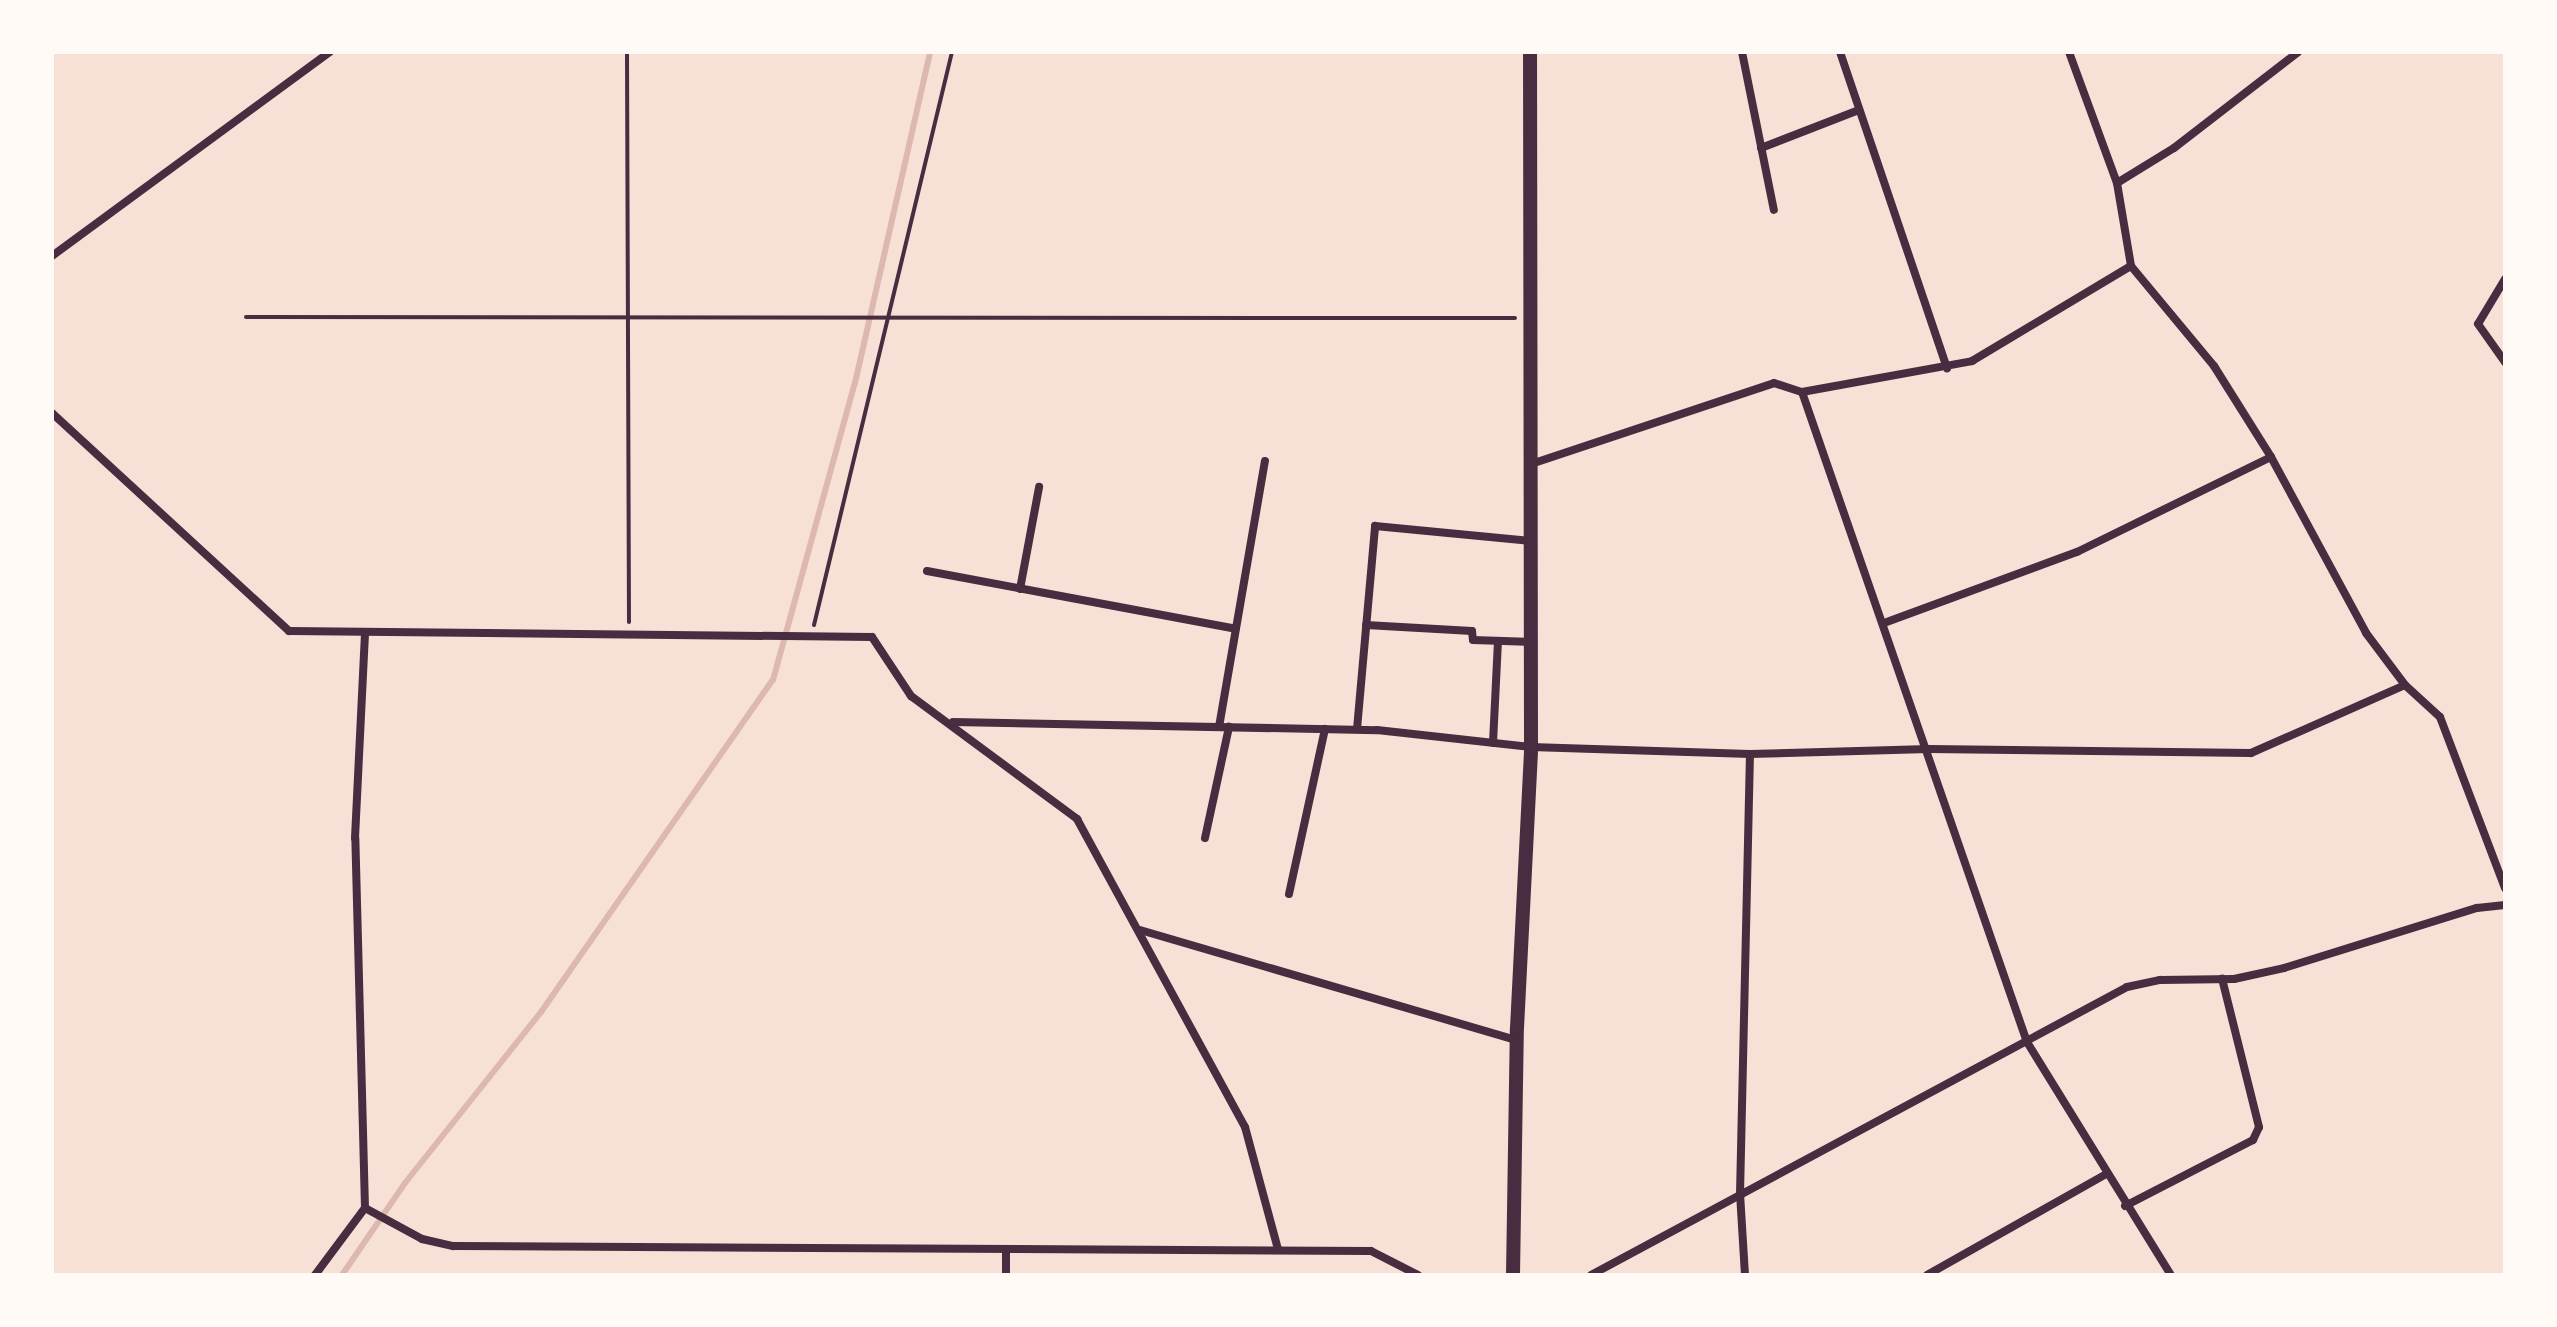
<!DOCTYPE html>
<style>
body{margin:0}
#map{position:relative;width:2557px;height:1327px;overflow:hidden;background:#f7e1d7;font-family:"Times New Roman",serif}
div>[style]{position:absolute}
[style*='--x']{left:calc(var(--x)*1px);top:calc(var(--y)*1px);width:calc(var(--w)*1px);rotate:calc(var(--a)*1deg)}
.stream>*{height:6px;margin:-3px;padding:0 3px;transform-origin:3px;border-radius:3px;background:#dcb8b0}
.path>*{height:4px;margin:-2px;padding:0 2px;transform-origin:2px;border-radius:2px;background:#4a2c40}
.minor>*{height:8px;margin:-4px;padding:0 4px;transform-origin:4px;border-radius:4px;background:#4a2c40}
.tertiary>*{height:14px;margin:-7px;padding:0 7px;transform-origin:7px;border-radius:7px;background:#4a2c40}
span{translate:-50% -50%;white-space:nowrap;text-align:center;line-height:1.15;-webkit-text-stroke:6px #fffaf5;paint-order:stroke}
.frame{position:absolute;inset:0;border:54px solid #fffaf5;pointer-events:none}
</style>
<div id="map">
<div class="stream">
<div style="--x:342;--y:1275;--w:112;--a:-55.6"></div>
<div style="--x:405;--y:1183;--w:218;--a:-51.5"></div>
<div style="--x:541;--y:1012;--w:405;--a:-55.1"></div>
<div style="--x:773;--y:680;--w:308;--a:-74.6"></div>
<div style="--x:855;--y:383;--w:339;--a:-77.2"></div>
</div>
<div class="path">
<div style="--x:627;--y:52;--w:570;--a:89.8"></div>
<div style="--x:246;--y:317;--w:1269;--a:0.05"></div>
<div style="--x:814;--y:625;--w:589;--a:-76.46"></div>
</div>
<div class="minor">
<div style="--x:1742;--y:52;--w:161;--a:78.6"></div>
<div style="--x:1840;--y:52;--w:334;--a:71.3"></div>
<div style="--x:2069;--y:52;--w:140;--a:69.9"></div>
<div style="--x:2117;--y:183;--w:84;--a:80.4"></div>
<div style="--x:2131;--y:266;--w:130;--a:50.3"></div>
<div style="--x:2214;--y:366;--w:107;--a:57.9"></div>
<div style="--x:2271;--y:457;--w:200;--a:61.6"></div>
<div style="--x:2366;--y:633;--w:65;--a:53.1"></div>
<div style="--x:2405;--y:685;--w:47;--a:42.4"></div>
<div style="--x:2440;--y:717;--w:183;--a:69.2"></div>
<div style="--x:1761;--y:148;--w:105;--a:-21.2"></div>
<div style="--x:2117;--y:183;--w:67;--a:-31.6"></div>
<div style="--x:2174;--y:148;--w:157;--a:-37.7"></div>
<div style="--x:52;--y:256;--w:345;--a:-36.3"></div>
<div style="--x:2505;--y:279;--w:52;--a:121"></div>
<div style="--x:2478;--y:324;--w:47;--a:54.6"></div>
<div style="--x:1802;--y:392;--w:688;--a:70.91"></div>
<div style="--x:2027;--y:1042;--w:274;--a:58.3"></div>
<div style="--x:52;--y:413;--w:322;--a:42.6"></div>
<div style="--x:289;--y:631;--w:583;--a:0.59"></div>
<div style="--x:872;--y:637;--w:71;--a:56.5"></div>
<div style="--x:911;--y:696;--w:207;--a:36.5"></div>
<div style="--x:1077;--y:819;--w:351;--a:61.4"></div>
<div style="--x:1245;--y:1127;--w:126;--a:74.9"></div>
<div style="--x:1534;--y:463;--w:253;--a:-18.4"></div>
<div style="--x:1774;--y:383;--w:29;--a:18"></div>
<div style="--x:1802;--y:392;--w:173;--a:-10.3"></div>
<div style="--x:1972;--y:361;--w:185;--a:-30.9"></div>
<div style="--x:927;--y:571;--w:314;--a:10.6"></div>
<div style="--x:1020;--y:589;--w:104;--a:-79.4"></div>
<div style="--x:1884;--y:623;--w:206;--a:-20.2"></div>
<div style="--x:2077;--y:552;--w:216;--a:-26.1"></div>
<div style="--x:1366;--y:625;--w:106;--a:3.2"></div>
<div style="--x:1472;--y:631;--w:9;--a:84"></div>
<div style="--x:1473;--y:640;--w:59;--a:1.9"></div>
<div style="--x:953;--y:722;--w:424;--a:1.1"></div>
<div style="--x:1377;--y:730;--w:155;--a:6.3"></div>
<div style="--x:1531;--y:747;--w:219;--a:1.8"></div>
<div style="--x:1750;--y:754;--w:179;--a:-1.6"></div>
<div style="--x:1929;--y:749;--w:322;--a:0.7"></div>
<div style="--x:2251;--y:753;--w:168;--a:-23.8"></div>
<div style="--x:1219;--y:727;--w:270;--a:-80.2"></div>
<div style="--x:1357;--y:729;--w:204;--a:-84.9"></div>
<div style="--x:1375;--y:526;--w:158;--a:5.5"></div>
<div style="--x:1493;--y:743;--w:102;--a:-87.2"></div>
<div style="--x:1205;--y:838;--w:114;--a:-77.8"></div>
<div style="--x:1289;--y:894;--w:169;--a:-77.7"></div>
<div style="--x:1140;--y:930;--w:393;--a:16.3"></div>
<div style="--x:2125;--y:1206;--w:144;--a:-27.3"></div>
<div style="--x:2253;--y:1140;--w:14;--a:-65"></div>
<div style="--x:2259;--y:1127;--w:153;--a:-104"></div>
<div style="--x:365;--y:1208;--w:65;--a:28.5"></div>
<div style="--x:422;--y:1239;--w:32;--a:13"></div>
<div style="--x:453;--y:1246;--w:918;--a:0.31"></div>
<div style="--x:1371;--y:1251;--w:53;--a:27.1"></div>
<div style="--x:1006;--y:1249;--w:26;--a:90"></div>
<div style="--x:315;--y:1275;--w:84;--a:-53.3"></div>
<div style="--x:365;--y:1208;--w:370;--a:-91.5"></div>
<div style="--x:355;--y:838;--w:205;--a:-87.2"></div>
<div style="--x:1591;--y:1275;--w:608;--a:-28.25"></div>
<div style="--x:2127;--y:987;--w:34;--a:-12"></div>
<div style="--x:2160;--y:980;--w:74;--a:-0.8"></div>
<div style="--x:2234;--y:979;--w:51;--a:-12.4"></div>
<div style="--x:2284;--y:968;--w:202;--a:-17.3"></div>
<div style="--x:2477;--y:908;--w:28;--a:-6"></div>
<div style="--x:1745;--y:1275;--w:81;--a:-93.5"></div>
<div style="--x:1740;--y:1194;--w:440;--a:-88.7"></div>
<div style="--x:1927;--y:1275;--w:206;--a:-29.4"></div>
</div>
<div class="tertiary">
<div style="--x:1513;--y:1275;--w:247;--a:-89.1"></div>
<div style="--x:1517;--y:1028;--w:281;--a:-87.1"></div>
<div style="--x:1531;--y:747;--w:695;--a:-90.08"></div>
</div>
<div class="frame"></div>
</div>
